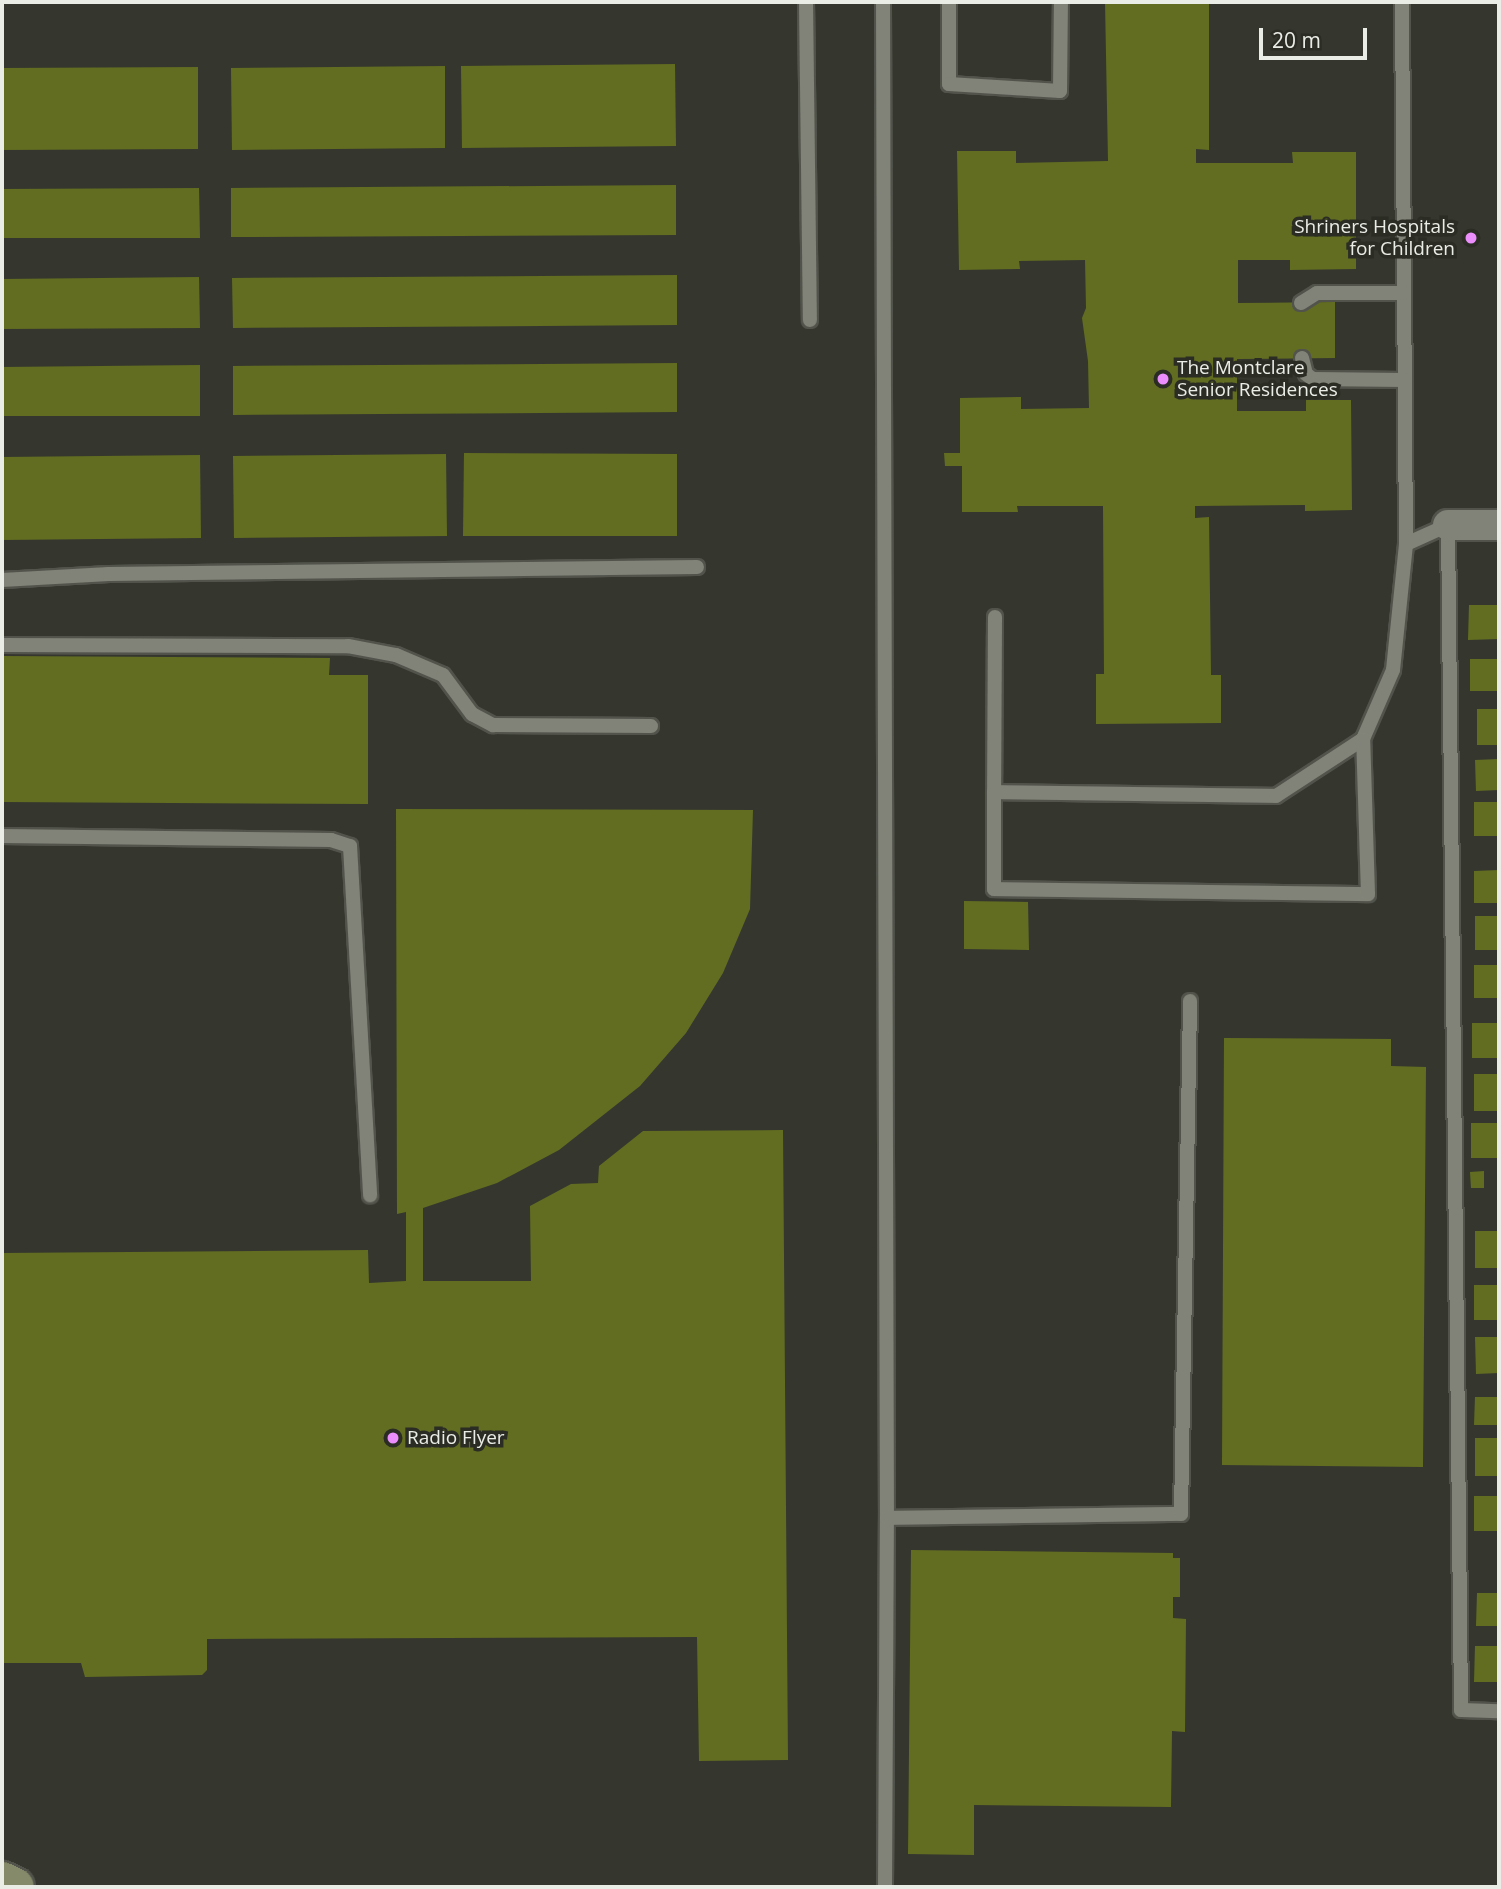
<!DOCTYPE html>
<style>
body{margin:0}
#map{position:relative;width:1501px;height:1889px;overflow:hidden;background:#35372e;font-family:"Open Sans",sans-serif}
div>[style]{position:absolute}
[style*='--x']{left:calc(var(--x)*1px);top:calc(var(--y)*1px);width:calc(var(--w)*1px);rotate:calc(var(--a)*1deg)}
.building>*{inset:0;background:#626d21}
.roads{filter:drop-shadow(2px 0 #52544c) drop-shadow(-2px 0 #52544c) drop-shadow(0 2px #52544c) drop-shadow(0 -2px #52544c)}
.lane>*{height:14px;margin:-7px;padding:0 7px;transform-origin:7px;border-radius:7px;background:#818378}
.street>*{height:30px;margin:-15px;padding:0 15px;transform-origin:15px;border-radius:15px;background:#818378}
.secondary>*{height:38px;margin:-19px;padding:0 19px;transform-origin:19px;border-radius:19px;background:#858a6a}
.dots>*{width:19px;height:19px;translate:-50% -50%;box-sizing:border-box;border:4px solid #2b2d24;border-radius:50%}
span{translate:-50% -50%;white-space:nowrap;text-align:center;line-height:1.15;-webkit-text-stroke:7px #2b2d24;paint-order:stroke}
.poi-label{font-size:19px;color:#eaece6}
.right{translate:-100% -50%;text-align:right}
.left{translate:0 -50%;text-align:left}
.frame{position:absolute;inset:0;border:4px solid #eaece6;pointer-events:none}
.scale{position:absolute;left:1259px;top:28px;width:108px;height:32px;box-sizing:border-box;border:4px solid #eaece6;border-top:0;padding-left:9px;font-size:21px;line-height:24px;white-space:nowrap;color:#eaece6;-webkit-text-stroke:5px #2b2d24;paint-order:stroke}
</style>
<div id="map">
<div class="building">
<div style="clip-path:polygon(1105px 2px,1209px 2px,1209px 150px,1196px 149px,1196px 163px,1293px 163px,1292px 152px,1356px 152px,1356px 269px,1290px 270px,1290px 260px,1238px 260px,1238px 303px,1335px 302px,1335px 358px,1237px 359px,1237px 411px,1306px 411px,1306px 400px,1351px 400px,1352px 510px,1305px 511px,1305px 505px,1195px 506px,1195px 518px,1209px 517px,1211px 675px,1221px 675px,1221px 723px,1096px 724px,1096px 674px,1104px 674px,1103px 506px,1017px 506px,1018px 512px,962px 512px,962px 466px,945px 466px,944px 453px,960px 453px,960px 398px,1021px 397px,1021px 409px,1089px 408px,1088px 361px,1082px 318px,1086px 308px,1085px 260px,1019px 261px,1020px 269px,959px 270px,957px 151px,1016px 151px,1016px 163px,1108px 161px)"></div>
<div style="clip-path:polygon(675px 64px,676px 146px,462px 148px,461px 66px)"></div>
<div style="clip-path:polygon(445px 66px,445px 148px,232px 150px,231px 68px)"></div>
<div style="clip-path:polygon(198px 67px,198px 149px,2px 150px,2px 68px)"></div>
<div style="clip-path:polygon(676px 185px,676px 235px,231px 237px,231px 188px)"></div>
<div style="clip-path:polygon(199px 188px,200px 238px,2px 238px,2px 189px)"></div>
<div style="clip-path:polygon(677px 275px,677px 325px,233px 328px,232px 278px)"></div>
<div style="clip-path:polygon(199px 277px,200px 328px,2px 329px,2px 279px)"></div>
<div style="clip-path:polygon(677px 363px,677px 412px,233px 415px,233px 366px)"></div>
<div style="clip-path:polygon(200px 365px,200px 416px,2px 416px,2px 367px)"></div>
<div style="clip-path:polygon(464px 453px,677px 454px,677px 536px,463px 536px)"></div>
<div style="clip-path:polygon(446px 454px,447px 536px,234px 538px,233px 456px)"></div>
<div style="clip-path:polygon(200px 455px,201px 538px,2px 540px,2px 457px)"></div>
<div style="clip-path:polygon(1469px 605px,1499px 605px,1499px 639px,1468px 640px)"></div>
<div style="clip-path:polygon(2px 656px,330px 658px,329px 675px,368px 675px,368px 804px,2px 802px)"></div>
<div style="clip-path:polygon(1470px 659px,1499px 659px,1499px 691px,1470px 691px)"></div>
<div style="clip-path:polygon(1477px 709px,1499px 709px,1499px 745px,1477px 745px)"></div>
<div style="clip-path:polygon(1499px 759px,1499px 790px,1476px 791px,1475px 760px)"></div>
<div style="clip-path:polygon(1474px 802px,1499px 802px,1499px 836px,1474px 836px)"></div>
<div style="clip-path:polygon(396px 809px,753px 810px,750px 909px,723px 973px,686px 1033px,640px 1086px,559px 1150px,497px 1183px,423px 1208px,423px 1281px,531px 1281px,530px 1206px,571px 1184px,598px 1183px,599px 1166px,643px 1131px,783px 1130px,788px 1760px,699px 1761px,697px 1637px,207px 1639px,207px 1670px,202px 1675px,85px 1677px,81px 1663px,2px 1663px,2px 1253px,368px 1250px,369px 1283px,406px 1281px,406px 1212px,397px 1214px)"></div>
<div style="clip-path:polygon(1499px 870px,1499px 903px,1474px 903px,1474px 871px)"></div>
<div style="clip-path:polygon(964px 901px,1028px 902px,1029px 950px,964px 949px)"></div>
<div style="clip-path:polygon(1475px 916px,1499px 916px,1499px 950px,1475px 950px)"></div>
<div style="clip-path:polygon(1474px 965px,1499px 965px,1499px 998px,1474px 998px)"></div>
<div style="clip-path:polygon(1472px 1023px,1499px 1023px,1499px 1058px,1472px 1058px)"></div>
<div style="clip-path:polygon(1224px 1038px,1391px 1039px,1391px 1066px,1426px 1067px,1423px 1467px,1222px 1465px)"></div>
<div style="clip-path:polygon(1474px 1074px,1499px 1074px,1499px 1111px,1474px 1111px)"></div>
<div style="clip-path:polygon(1471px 1123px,1499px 1123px,1499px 1158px,1471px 1158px)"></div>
<div style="clip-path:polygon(1484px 1171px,1484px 1188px,1471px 1188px,1470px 1172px)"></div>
<div style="clip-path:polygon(1475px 1231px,1499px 1231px,1499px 1268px,1475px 1268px)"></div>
<div style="clip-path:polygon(1474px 1285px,1499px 1285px,1499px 1320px,1474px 1320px)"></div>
<div style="clip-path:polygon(1475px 1337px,1499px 1337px,1499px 1373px,1476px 1374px)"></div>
<div style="clip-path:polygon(1475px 1397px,1499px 1397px,1499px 1425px,1474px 1425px)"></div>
<div style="clip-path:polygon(1475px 1438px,1499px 1438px,1499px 1476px,1475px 1476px)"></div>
<div style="clip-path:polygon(1474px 1496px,1499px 1496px,1499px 1531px,1474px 1531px)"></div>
<div style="clip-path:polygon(911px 1550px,1173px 1553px,1173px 1558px,1180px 1558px,1180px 1597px,1173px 1597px,1173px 1618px,1186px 1619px,1185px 1732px,1172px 1731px,1171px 1807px,974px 1805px,974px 1855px,908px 1854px)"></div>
<div style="clip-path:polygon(1477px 1593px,1499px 1593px,1499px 1626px,1476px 1626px)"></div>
<div style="clip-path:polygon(1475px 1646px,1499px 1646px,1499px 1682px,1474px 1682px)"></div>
</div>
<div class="roads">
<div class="lane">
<div style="--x:806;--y:2;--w:318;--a:89.3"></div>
<div style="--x:883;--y:2;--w:1516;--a:89.85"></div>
<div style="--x:949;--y:2;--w:82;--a:90"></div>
<div style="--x:949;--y:84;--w:111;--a:3.6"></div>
<div style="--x:1060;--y:91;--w:89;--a:-89.4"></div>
<div style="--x:1402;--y:2;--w:542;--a:89.58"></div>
<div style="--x:1301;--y:303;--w:19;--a:-32"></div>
<div style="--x:1317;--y:293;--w:86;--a:0"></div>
<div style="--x:1302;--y:358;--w:16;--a:76"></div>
<div style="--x:1306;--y:374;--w:9;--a:36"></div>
<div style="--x:1313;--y:379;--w:91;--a:0.6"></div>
<div style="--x:2;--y:580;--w:107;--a:-3.2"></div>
<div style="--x:109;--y:574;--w:588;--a:-0.68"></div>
<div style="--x:995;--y:617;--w:175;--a:90.3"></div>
<div style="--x:994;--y:792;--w:282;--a:0.8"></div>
<div style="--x:1276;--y:796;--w:104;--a:-33.2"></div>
<div style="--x:1363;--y:739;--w:75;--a:-66.5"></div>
<div style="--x:1393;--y:670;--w:127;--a:-84.1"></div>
<div style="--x:1406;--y:544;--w:46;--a:-24.3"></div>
<div style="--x:1448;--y:525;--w:1185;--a:89.37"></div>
<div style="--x:1461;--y:1710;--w:38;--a:2"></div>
<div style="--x:2;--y:645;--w:346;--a:0.2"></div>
<div style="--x:348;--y:646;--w:49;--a:10.6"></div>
<div style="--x:396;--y:655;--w:51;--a:23.1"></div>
<div style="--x:443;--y:675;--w:49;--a:53.4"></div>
<div style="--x:472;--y:714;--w:24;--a:28"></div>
<div style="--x:493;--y:725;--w:158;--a:0.4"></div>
<div style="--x:994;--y:792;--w:97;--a:90"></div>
<div style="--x:994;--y:889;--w:374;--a:0.8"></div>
<div style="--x:1368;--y:894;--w:155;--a:-91.8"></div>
<div style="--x:2;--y:836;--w:329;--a:0.7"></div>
<div style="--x:331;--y:840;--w:20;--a:18"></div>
<div style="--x:350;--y:846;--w:350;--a:86.7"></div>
<div style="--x:885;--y:1887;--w:369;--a:-89.7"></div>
<div style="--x:887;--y:1518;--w:294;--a:-0.8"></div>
<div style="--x:1181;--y:1514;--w:513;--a:-88.99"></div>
</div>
<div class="street">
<div style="--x:1448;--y:525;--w:51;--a:0"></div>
</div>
<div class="secondary">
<div style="--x:2;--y:1881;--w:14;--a:25"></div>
</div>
</div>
<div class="dots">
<div style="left:1471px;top:238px;background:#eb8dfb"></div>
<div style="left:1163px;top:379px;background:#eb8dfb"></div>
<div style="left:393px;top:1438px;background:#eb8dfb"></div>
</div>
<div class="poi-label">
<span class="right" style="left:1455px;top:238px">Shriners Hospitals<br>for Children</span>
<span class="left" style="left:1177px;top:379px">The Montclare<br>Senior Residences</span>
<span class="left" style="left:407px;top:1438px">Radio Flyer</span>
</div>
<div class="frame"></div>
<div class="scale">20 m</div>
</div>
